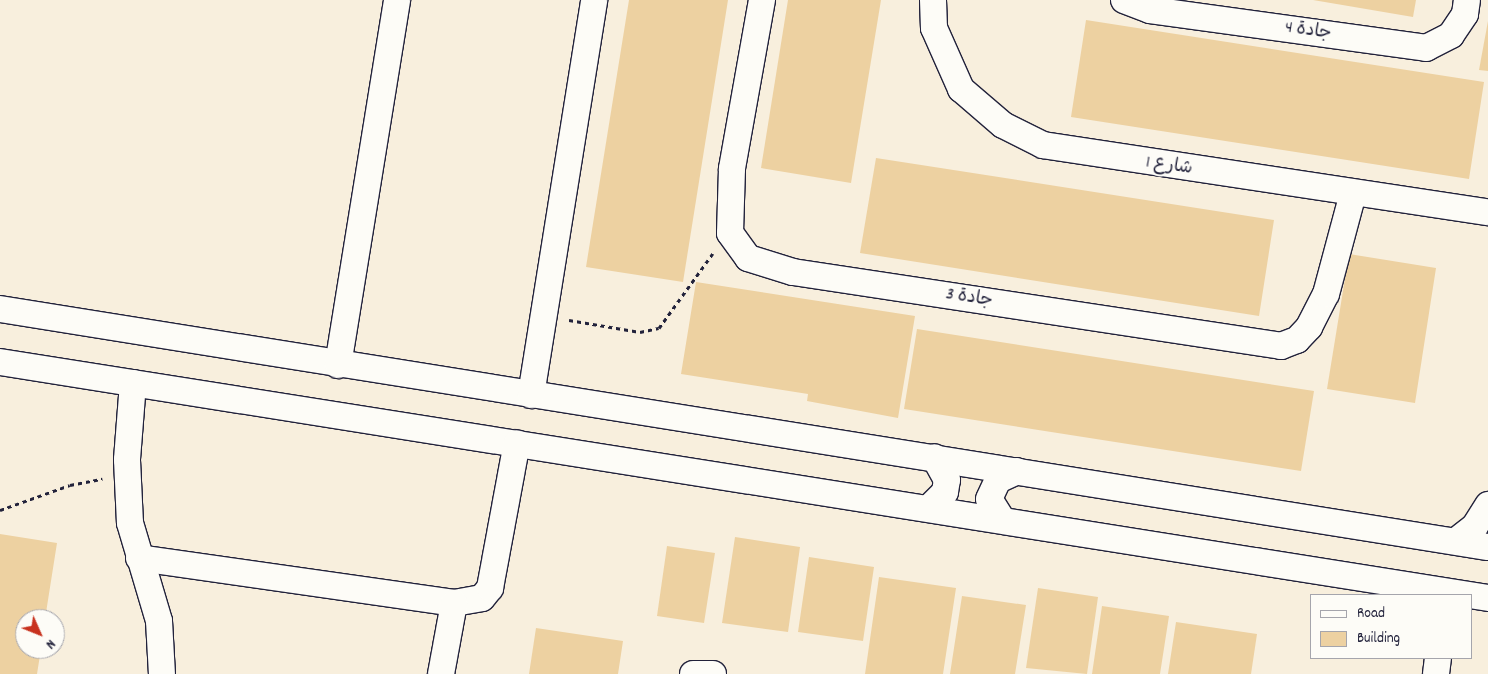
<!DOCTYPE html>
<meta charset="utf-8">
<style>
body{margin:0}
#map{position:relative;width:1488px;height:674px;overflow:hidden;background:#f8efdd;font-family:Dekko,"Playpen Sans Arabic",sans-serif}
div>[style]{position:absolute}
[style*='--x']{left:calc(var(--x)*1px);top:calc(var(--y)*1px);width:calc(var(--w)*1px);rotate:calc(var(--a)*1deg)}
.building>*{inset:0;background:#edd1a1}
.path>*{height:3px;margin-top:-1.5px;transform-origin:0;background:repeating-linear-gradient(90deg,#22223b 0 4px,transparent 0 8px)}
.roads{filter:drop-shadow(1px 0 #22223b) drop-shadow(-1px 0 #22223b) drop-shadow(0 1px #22223b) drop-shadow(0 -1px #22223b)}
.minor>*{height:26px;margin:-13px;padding:0 13px;transform-origin:13px;border-radius:13px;background:#fdfcf7}
span{translate:-50% -50%;white-space:nowrap;text-align:center;line-height:1.15;-webkit-text-stroke:4px #fdfcf7;paint-order:stroke}
.street-label{font-size:18px;color:#22223b}
.legend{position:absolute;left:1310px;top:594px;width:162px;height:65px;box-sizing:border-box;background:#fdfcf7;border:1px solid #a5a5ac;margin:0;padding:6px 9px;list-style:none;font-size:15px;color:#22223b}
.legend li{display:flex;align-items:center;gap:10px;height:25px}
.legend b{width:25px;border:1px solid #a5a5ac}
.north{position:absolute;left:15px;top:609px;width:50px;height:50px;box-sizing:border-box;background:#fdfcf7;border:1px solid #a5a5ac;border-radius:50%;rotate:134deg;font-size:14px;font-weight:700;line-height:20px;text-align:center;color:#22223b}
.north::after{content:'';display:block;margin:auto;width:18px;height:22px;background:#c8321e;clip-path:polygon(50% 0,100% 100%,50% 72%,0 100%)}
</style>
<div id="map">
<div class="building">
<div style="clip-path:polygon(629px 0,728px 0,683px 282px,586px 267px)"></div>
<div style="clip-path:polygon(788px 0,881px 0,851px 183px,761px 168px)"></div>
<div style="clip-path:polygon(1313px 0,1416px 0,1413px 17px)"></div>
<div style="clip-path:polygon(1086px 20px,1484px 82px,1469px 179px,1071px 117px)"></div>
<div style="clip-path:polygon(1488px 21px,1488px 71px,1479px 70px)"></div>
<div style="clip-path:polygon(876px 158px,1274px 220px,1259px 316px,860px 253px)"></div>
<div style="clip-path:polygon(1349px 254px,1436px 268px,1415px 403px,1327px 389px)"></div>
<div style="clip-path:polygon(696px 282px,915px 316px,898px 418px,807px 401px,808px 394px,681px 374px)"></div>
<div style="clip-path:polygon(917px 329px,1314px 391px,1301px 471px,904px 409px)"></div>
<div style="clip-path:polygon(0 534px,57px 543px,45px 619px,25px 619px,25px 649px,41px 649px,37px 674px,0 674px)"></div>
<div style="clip-path:polygon(735px 537px,800px 547px,788px 632px,722px 623px)"></div>
<div style="clip-path:polygon(667px 546px,715px 553px,704px 623px,657px 616px)"></div>
<div style="clip-path:polygon(809px 557px,874px 567px,863px 641px,798px 632px)"></div>
<div style="clip-path:polygon(879px 577px,956px 588px,943px 674px,865px 674px)"></div>
<div style="clip-path:polygon(1038px 588px,1098px 597px,1087px 674px,1026px 668px)"></div>
<div style="clip-path:polygon(962px 596px,1026px 605px,1015px 674px,950px 674px)"></div>
<div style="clip-path:polygon(1102px 606px,1169px 616px,1160px 674px,1092px 674px)"></div>
<div style="clip-path:polygon(1176px 622px,1257px 634px,1251px 674px,1168px 674px)"></div>
<div style="clip-path:polygon(536px 628px,623px 641px,618px 674px,529px 674px)"></div>
</div>
<div class="path">
<div style="--x:569;--y:320;--w:72;--a:9.6"></div>
<div style="--x:640;--y:332;--w:19;--a:-12"></div>
<div style="--x:659;--y:328;--w:92;--a:-54.2"></div>
<div style="--x:0;--y:510;--w:74;--a:-19.7"></div>
<div style="--x:70;--y:485;--w:33;--a:-11"></div>
</div>
<div class="roads">
<div class="minor">
<div style="--x:762;--y:0;--w:172;--a:100.1"></div>
<div style="--x:732;--y:169;--w:64;--a:91.8"></div>
<div style="--x:730;--y:233;--w:31;--a:54"></div>
<div style="--x:748;--y:258;--w:47;--a:17.3"></div>
<div style="--x:793;--y:272;--w:494;--a:8.6"></div>
<div style="--x:1281;--y:346;--w:17;--a:-21"></div>
<div style="--x:1297;--y:340;--w:18;--a:-47"></div>
<div style="--x:1309;--y:327;--w:37;--a:-63"></div>
<div style="--x:1326;--y:294;--w:105;--a:-75"></div>
<div style="--x:933;--y:0;--w:28;--a:88"></div>
<div style="--x:934;--y:28;--w:67;--a:66.1"></div>
<div style="--x:961;--y:89;--w:55;--a:40.6"></div>
<div style="--x:1003;--y:125;--w:45;--a:26.6"></div>
<div style="--x:1043;--y:145;--w:450;--a:8.6"></div>
<div style="--x:1124;--y:0;--w:28;--a:21"></div>
<div style="--x:1150;--y:10;--w:279;--a:7.8"></div>
<div style="--x:1426;--y:48;--w:28;--a:-27"></div>
<div style="--x:1451;--y:35;--w:25;--a:-56"></div>
<div style="--x:1465;--y:14;--w:14;--a:-82"></div>
<div style="--x:0;--y:309;--w:1507;--a:9.09"></div>
<div style="--x:0;--y:362;--w:1507;--a:9.01"></div>
<div style="--x:338;--y:365;--w:370;--a:-80.8"></div>
<div style="--x:133;--y:383;--w:77;--a:94.5"></div>
<div style="--x:127;--y:460;--w:63;--a:87.3"></div>
<div style="--x:130;--y:523;--w:102;--a:73.5"></div>
<div style="--x:159;--y:621;--w:53;--a:86.8"></div>
<div style="--x:531;--y:395;--w:400;--a:-80.9"></div>
<div style="--x:930;--y:507;--w:21;--a:-45"></div>
<div style="--x:945;--y:492;--w:12;--a:-81"></div>
<div style="--x:947;--y:480;--w:26;--a:-119"></div>
<div style="--x:1001;--y:518;--w:22;--a:-122"></div>
<div style="--x:989;--y:499;--w:21;--a:-65"></div>
<div style="--x:998;--y:480;--w:21;--a:-25"></div>
<div style="--x:1456;--y:541;--w:24;--a:-38"></div>
<div style="--x:1475;--y:526;--w:25;--a:-58"></div>
<div style="--x:139;--y:558;--w:318;--a:8.1"></div>
<div style="--x:454;--y:603;--w:28;--a:-10"></div>
<div style="--x:482;--y:598;--w:13;--a:-51"></div>
<div style="--x:490;--y:588;--w:147;--a:-79.5"></div>
<div style="--x:441;--y:674;--w:72;--a:-79.6"></div>
<div style="--x:693;--y:674;--w:20;--a:0"></div>
<div style="--x:1436;--y:674;--w:16;--a:-83"></div>
</div>
</div>
<div class="street-label">
<span style="left:1308px;top:32px;rotate:8deg">جادة 4</span>
<span style="left:1169px;top:167px;rotate:8deg">شارع 1</span>
<span style="left:969px;top:299px;rotate:9deg">جادة 3</span>
</div>
<ul class="legend">
<li><b style="height:6px;background:#fdfcf7"></b>Road</li>
<li><b style="height:14px;background:#edd1a1"></b>Building</li>
</ul>
<div class="north">N</div>
</div>
